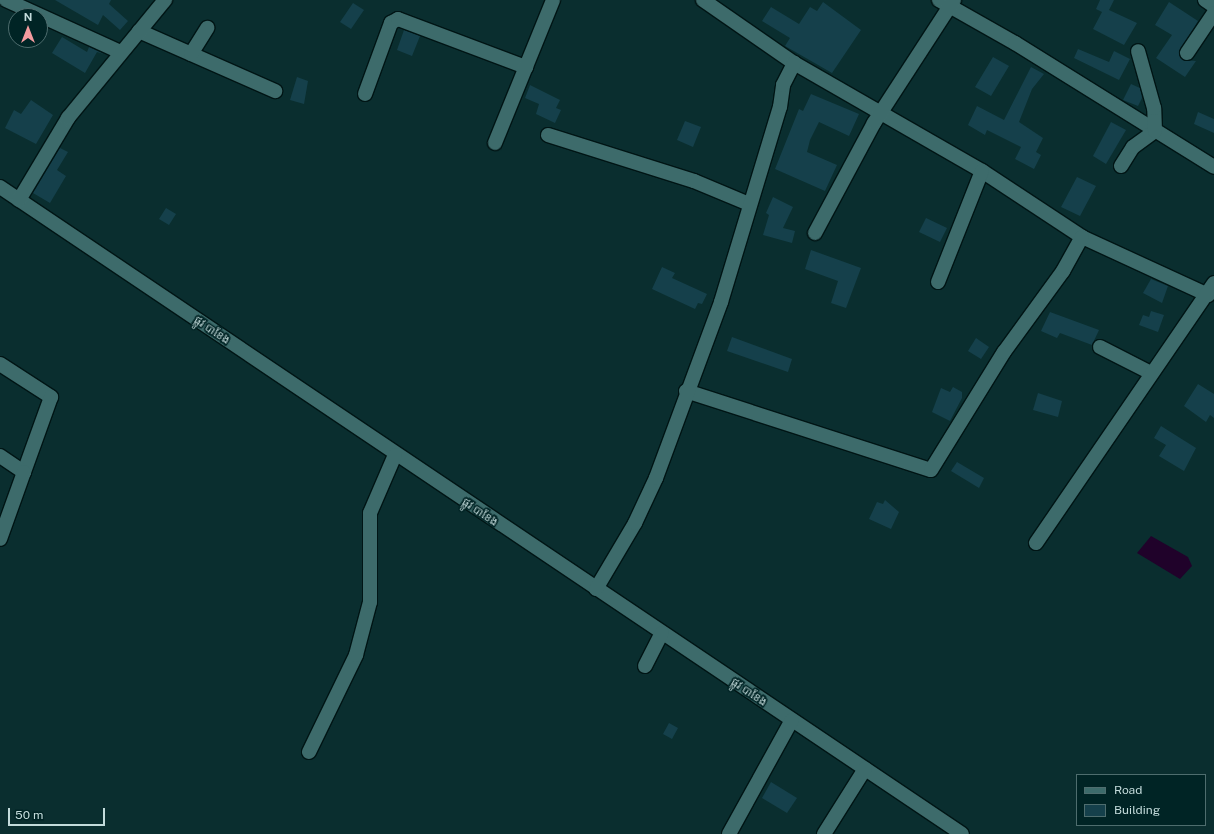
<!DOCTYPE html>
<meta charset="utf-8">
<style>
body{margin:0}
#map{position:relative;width:1214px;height:834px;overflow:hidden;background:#0a2e2f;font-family:"Public Sans","Noto Sans Khmer",sans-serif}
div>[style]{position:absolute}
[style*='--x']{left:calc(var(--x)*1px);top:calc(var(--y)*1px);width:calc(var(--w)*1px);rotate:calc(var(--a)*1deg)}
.water>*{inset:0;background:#20022a}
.building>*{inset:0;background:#15404b}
.roads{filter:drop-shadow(1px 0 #001515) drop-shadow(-1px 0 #001515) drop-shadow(0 1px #001515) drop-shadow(0 -1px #001515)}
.minor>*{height:14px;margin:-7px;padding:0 7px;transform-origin:7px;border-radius:7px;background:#3d6b6b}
span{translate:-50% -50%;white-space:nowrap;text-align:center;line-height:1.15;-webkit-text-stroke:3.5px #002425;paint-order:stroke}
.street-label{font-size:11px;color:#c3dbdb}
.legend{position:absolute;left:1076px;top:774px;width:130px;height:52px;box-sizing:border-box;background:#002425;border:1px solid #4e6d6e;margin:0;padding:5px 7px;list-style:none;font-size:12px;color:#c3dbdb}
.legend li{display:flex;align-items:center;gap:8px;height:20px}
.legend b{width:20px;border:1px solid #4e6d6e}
.north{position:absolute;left:8px;top:8px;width:40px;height:40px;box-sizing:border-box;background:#002425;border:1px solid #4e6d6e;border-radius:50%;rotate:0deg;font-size:11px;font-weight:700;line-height:16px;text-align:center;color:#c3dbdb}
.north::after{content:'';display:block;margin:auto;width:14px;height:18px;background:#f49b9f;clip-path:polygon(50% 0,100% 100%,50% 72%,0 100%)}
.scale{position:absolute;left:8px;top:808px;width:97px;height:18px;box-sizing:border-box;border:2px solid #c3dbdb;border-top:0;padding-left:5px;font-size:12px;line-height:14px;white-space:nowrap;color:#c3dbdb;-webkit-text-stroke:3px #002425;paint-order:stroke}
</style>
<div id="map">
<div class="water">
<div style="clip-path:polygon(1151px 536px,1188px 557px,1192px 566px,1180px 579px,1137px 553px)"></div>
</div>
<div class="building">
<div style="clip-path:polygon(55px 0,111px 0,109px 4px,128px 21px,120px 30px,103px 15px,98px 25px)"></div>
<div style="clip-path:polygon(1100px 0,1114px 0,1109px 10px,1137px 23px,1124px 45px,1093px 29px,1102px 12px,1096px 9px)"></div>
<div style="clip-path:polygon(823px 2px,861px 30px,832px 73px,785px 46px,790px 38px,762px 21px,771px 7px,799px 24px,810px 7px,817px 11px)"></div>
<div style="clip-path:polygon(1169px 2px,1198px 21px,1179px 52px,1183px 60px,1196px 61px,1185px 77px,1156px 58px,1172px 35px,1155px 25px)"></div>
<div style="clip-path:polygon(353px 3px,364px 10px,351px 29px,340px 22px)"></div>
<div style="clip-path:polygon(404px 30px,420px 36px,412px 56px,397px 50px)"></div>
<div style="clip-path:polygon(62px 37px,87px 52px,89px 47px,104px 54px,97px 52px,85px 73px,52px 53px)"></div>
<div style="clip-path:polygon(1078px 49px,1109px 62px,1114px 51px,1130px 59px,1119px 80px,1074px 58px)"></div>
<div style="clip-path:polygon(993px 57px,1009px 66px,991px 96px,975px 87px)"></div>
<div style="clip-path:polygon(1031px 67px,1044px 74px,1032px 89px,1019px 122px,1043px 138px,1036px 152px,1041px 155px,1034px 169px,1015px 159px,1021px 147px,987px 130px,985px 135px,968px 125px,977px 106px,1004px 120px)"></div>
<div style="clip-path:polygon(297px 77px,308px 81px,304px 104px,290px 100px)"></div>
<div style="clip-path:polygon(1131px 84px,1140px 88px,1142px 98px,1138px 106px,1123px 100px)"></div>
<div style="clip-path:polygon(530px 85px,560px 100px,556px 108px,561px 110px,555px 123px,536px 114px,539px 104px,525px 98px)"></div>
<div style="clip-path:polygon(811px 94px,859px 114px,849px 136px,819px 122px,810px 140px,807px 152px,837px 165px,825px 191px,775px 169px,799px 109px,803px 111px)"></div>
<div style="clip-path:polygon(31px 100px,53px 115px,36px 144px,5px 128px,14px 110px,21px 114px)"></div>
<div style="clip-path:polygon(1198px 112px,1214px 119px,1214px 133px,1194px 124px)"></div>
<div style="clip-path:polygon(685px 121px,701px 127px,693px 147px,677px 140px)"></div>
<div style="clip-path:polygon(1111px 122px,1126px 130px,1106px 164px,1093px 156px)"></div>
<div style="clip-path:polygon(60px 148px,68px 152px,57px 170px,66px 176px,50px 203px,33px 193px)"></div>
<div style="clip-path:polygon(1077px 177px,1096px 186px,1080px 216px,1061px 207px)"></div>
<div style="clip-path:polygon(773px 197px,793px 207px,783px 228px,795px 231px,792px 243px,763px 235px,769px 215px,766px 213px)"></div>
<div style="clip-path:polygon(166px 208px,176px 214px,169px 225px,159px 219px)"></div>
<div style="clip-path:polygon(926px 218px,947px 228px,940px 242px,919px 232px)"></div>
<div style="clip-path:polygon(811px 250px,861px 268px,846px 308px,831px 303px,838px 281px,805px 269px)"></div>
<div style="clip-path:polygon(662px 267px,675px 273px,672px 278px,707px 294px,702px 304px,698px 303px,695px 309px,652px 289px)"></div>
<div style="clip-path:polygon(1151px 279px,1168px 286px,1162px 303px,1143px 293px)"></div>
<div style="clip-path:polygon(1151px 311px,1164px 315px,1158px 332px,1139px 325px,1143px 315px,1149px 317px)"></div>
<div style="clip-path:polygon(1050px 312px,1099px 330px,1092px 345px,1060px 333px,1057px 338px,1041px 331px)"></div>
<div style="clip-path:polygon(732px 337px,792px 359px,788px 372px,727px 351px)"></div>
<div style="clip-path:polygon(976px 338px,989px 347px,981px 359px,968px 351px)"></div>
<div style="clip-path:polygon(1198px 384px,1214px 394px,1214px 418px,1210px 415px,1206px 422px,1184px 406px)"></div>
<div style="clip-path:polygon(953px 387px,962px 392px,962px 398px,950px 421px,932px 412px,941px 388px,950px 392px)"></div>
<div style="clip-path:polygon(1038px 393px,1062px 401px,1058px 417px,1033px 410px)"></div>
<div style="clip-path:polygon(1161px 426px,1196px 448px,1184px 471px,1159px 456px,1166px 445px,1154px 438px)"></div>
<div style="clip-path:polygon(957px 462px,984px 478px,979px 488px,951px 471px)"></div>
<div style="clip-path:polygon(885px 500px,899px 512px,891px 529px,869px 519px,877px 502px,883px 504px)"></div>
<div style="clip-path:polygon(669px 723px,678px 728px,672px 739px,663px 734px)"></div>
<div style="clip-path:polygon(771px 782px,797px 798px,787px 813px,762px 798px)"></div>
</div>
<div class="roads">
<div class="minor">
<div style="--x:6;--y:0;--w:125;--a:24.5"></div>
<div style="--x:703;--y:0;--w:111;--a:34.7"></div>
<div style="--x:794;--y:63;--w:217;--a:29.9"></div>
<div style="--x:982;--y:171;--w:120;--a:33.4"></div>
<div style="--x:1082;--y:237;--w:139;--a:24.7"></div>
<div style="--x:939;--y:0;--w:87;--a:29.5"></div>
<div style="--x:1015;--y:43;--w:234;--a:31.9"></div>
<div style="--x:1205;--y:0;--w:11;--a:34"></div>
<div style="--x:139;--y:31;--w:149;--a:23.8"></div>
<div style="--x:1187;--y:53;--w:48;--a:-56"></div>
<div style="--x:191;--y:54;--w:31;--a:-58"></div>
<div style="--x:365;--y:94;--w:76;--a:-69.9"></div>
<div style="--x:391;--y:23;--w:8;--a:-30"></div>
<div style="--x:398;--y:19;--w:137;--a:20.6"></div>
<div style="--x:548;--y:135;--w:153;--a:17.5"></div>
<div style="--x:694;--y:181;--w:60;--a:22.7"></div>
<div style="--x:495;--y:143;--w:154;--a:-67.9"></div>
<div style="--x:1121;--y:166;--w:22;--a:-58"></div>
<div style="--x:1133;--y:147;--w:27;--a:-36"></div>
<div style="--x:1155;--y:131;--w:23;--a:-92"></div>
<div style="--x:1154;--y:108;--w:59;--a:-105.7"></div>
<div style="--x:0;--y:187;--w:1159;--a:33.92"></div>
<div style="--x:19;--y:200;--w:96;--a:-59.1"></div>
<div style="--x:68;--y:118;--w:153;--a:-50.6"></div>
<div style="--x:815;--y:233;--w:125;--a:-61.8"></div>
<div style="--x:874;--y:123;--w:147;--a:-57"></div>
<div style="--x:938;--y:282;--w:119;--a:-68.4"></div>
<div style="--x:1100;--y:347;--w:57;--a:27"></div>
<div style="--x:0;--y:364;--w:61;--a:32.9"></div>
<div style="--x:51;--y:397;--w:80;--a:109.8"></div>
<div style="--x:686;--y:391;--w:257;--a:17.9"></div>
<div style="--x:931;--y:470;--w:139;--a:-58.3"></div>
<div style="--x:1004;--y:352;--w:100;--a:-53.9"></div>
<div style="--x:1063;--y:271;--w:39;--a:-61"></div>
<div style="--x:0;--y:456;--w:29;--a:34"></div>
<div style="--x:24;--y:472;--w:71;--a:109.7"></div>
<div style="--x:1036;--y:543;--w:315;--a:-55.6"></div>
<div style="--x:596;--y:589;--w:77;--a:-59.4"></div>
<div style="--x:635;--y:523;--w:50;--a:-65"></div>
<div style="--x:656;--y:478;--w:188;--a:-69.7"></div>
<div style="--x:721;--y:302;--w:204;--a:-73.2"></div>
<div style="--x:780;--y:107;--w:22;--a:-82"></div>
<div style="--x:783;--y:85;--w:25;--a:-63"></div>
<div style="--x:645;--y:666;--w:37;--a:-63"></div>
<div style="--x:309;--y:752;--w:108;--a:-64.1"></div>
<div style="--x:356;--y:655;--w:55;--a:-75.2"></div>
<div style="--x:370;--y:602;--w:89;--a:-90"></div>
<div style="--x:370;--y:513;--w:63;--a:-66.7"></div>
<div style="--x:729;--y:834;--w:130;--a:-61.1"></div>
<div style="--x:824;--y:834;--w:77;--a:-57.8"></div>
</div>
</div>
<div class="street-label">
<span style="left:212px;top:330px;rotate:34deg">ផ្លូវ បាខែង</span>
<span style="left:480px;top:512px;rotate:34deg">ផ្លូវ បាខែង</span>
<span style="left:749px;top:692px;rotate:34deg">ផ្លូវ បាខែង</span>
</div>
<ul class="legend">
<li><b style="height:5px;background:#3d6b6b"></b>Road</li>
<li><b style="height:11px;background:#15404b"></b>Building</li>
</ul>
<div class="north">N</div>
<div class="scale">50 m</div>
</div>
